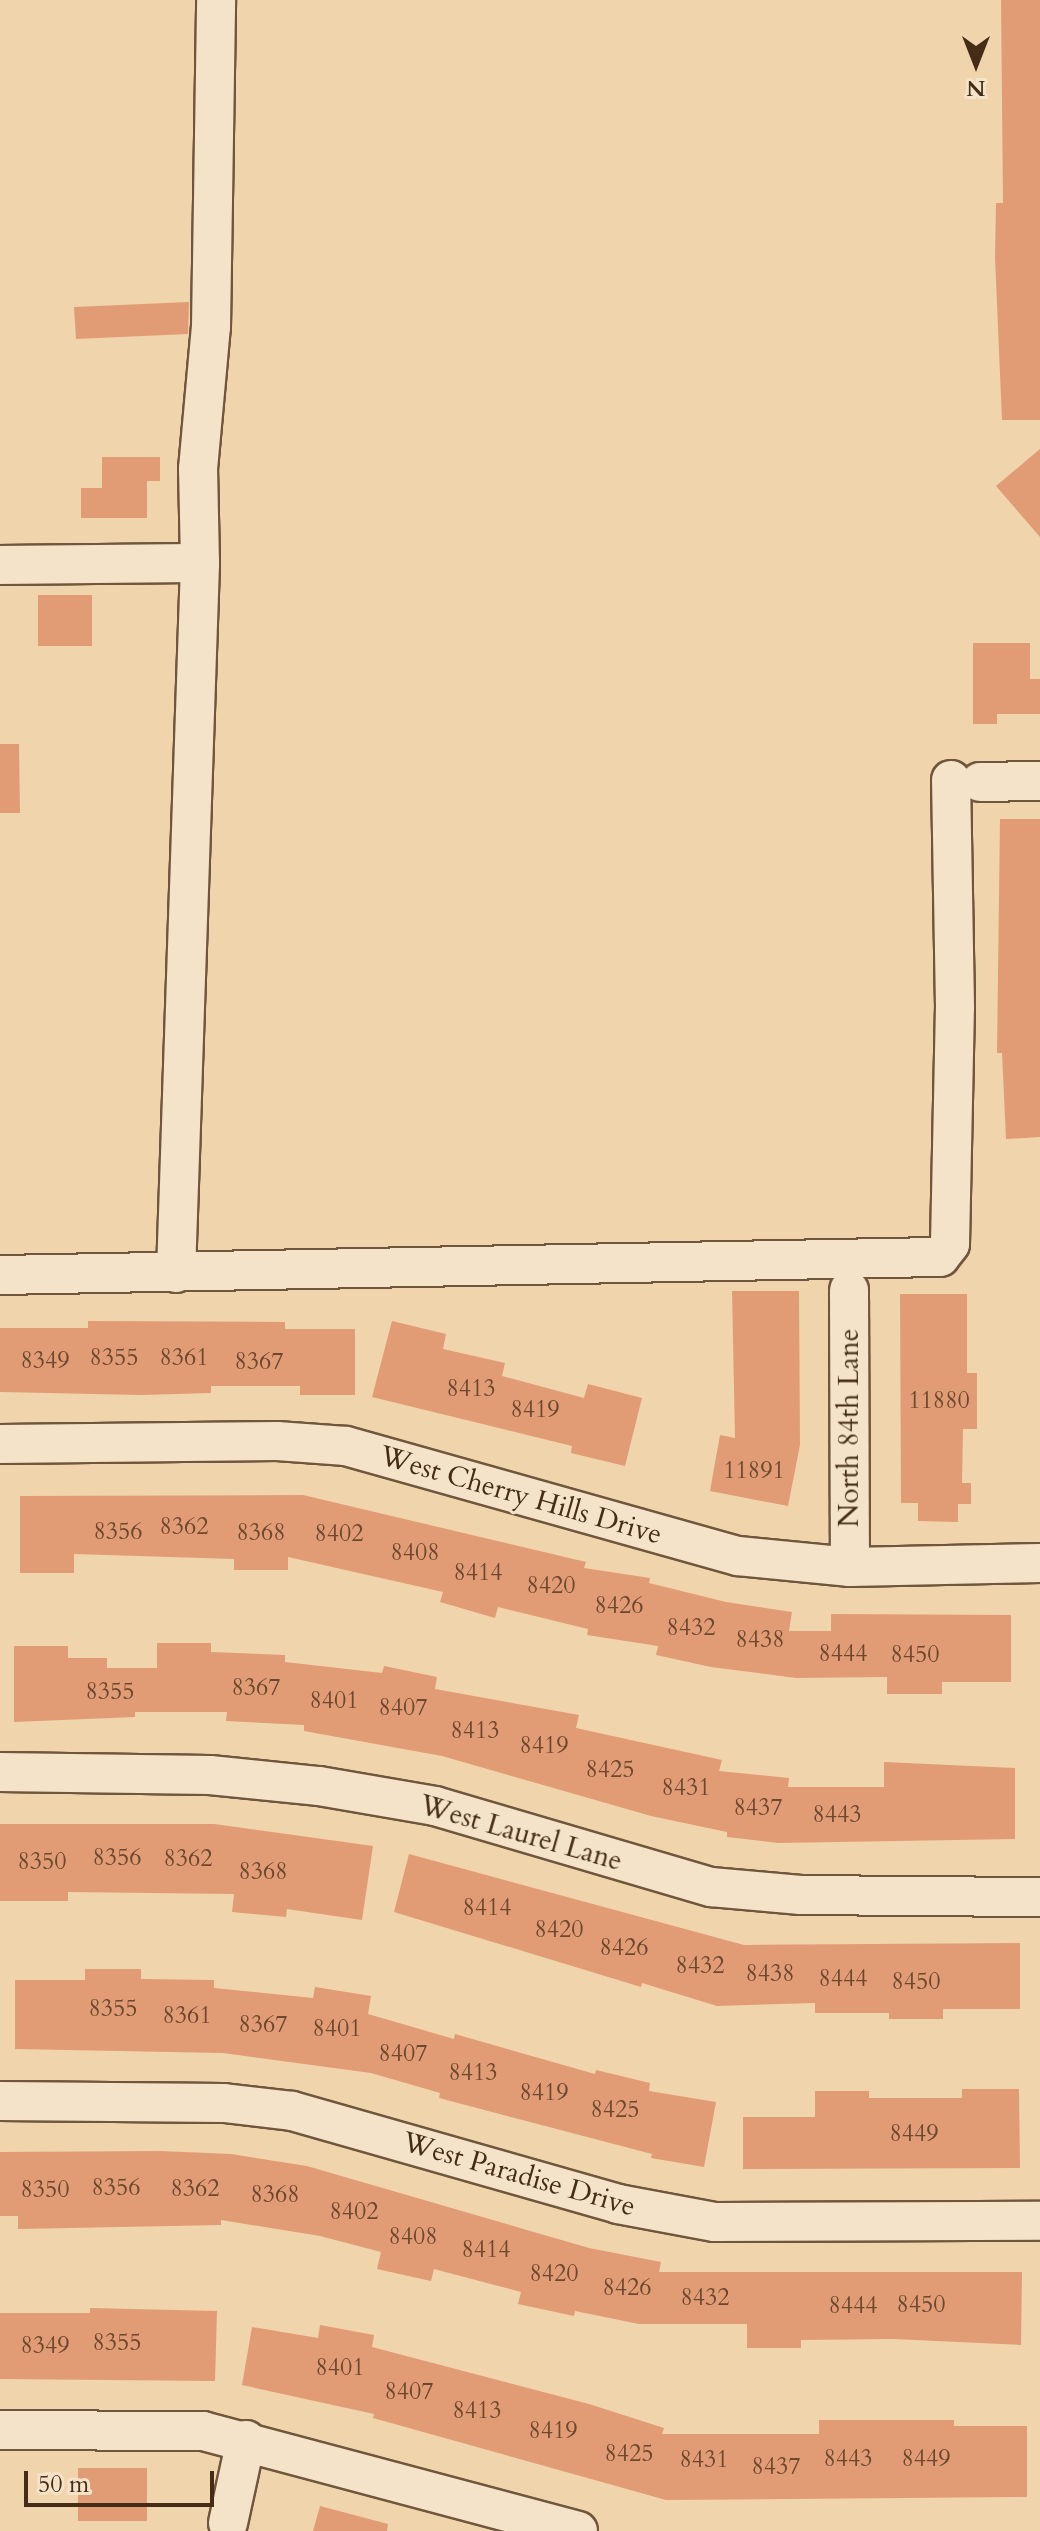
<!DOCTYPE html>
<style>
body{margin:0}
#map{position:relative;width:1040px;height:2531px;overflow:hidden;background:#f0d4ac;font-family:Cardo,serif}
div>[style]{position:absolute}
[style*='--x']{left:calc(var(--x)*1px);top:calc(var(--y)*1px);width:calc(var(--w)*1px);rotate:calc(var(--a)*1deg)}
.building>*{inset:0;background:#e19c75}
.roads{filter:drop-shadow(2px 0 #6f563c) drop-shadow(-2px 0 #6f563c) drop-shadow(0 2px #6f563c) drop-shadow(0 -2px #6f563c)}
.minor>*{height:38px;margin:-19px;padding:0 19px;transform-origin:19px;border-radius:19px;background:#f5e3c9}
span{translate:-50% -50%;white-space:nowrap;text-align:center;line-height:1.15;-webkit-text-stroke:6px #f5e3c9;paint-order:stroke}
.number-label{font-size:24px;color:#6b482e}
.number-label span{-webkit-text-stroke-width:0}
.street-label{font-size:28px;color:#442c16}
.north{position:absolute;left:936px;top:24px;width:80px;height:80px;-webkit-text-stroke:6px #f5e3c9;paint-order:stroke;rotate:180deg;font-size:22px;font-weight:700;line-height:32px;text-align:center;color:#442c16}
.north::after{content:'';display:block;margin:auto;width:28px;height:36px;background:#442c16;clip-path:polygon(50% 0,100% 100%,50% 72%,0 100%)}
.scale{position:absolute;left:24px;top:2471px;width:190px;height:36px;box-sizing:border-box;border:4px solid #442c16;border-top:0;padding-left:10px;font-size:24px;line-height:28px;white-space:nowrap;color:#442c16;-webkit-text-stroke:6px #f5e3c9;paint-order:stroke}
</style>
<div id="map">
<div class="building">
<div style="clip-path:polygon(1001px 0,1040px 0,1040px 420px,1002px 420px,995px 258px,996px 203px,1003px 203px)"></div>
<div style="clip-path:polygon(189px 302px,188px 334px,76px 339px,74px 307px)"></div>
<div style="clip-path:polygon(1040px 449px,1040px 537px,996px 486px)"></div>
<div style="clip-path:polygon(102px 457px,160px 457px,160px 481px,147px 481px,147px 518px,81px 518px,81px 488px,102px 488px)"></div>
<div style="clip-path:polygon(38px 595px,92px 595px,92px 646px,38px 646px)"></div>
<div style="clip-path:polygon(973px 643px,1030px 643px,1030px 679px,1040px 679px,1040px 714px,997px 714px,997px 724px,973px 724px)"></div>
<div style="clip-path:polygon(0 744px,19px 744px,20px 813px,0 813px)"></div>
<div style="clip-path:polygon(1000px 819px,1040px 819px,1040px 1137px,1006px 1139px,1002px 1053px,997px 1053px)"></div>
<div style="clip-path:polygon(732px 1291px,799px 1291px,800px 1445px,788px 1506px,710px 1491px,720px 1435px,735px 1438px)"></div>
<div style="clip-path:polygon(900px 1294px,967px 1294px,967px 1373px,977px 1373px,977px 1429px,963px 1429px,962px 1483px,971px 1483px,971px 1504px,958px 1504px,958px 1522px,918px 1521px,918px 1503px,901px 1503px)"></div>
<div style="clip-path:polygon(88px 1321px,285px 1322px,285px 1329px,355px 1329px,355px 1395px,300px 1395px,300px 1386px,211px 1386px,211px 1393px,141px 1395px,0 1392px,0 1328px,88px 1328px)"></div>
<div style="clip-path:polygon(392px 1321px,446px 1334px,443px 1349px,505px 1363px,502px 1376px,584px 1398px,588px 1384px,642px 1398px,625px 1466px,571px 1453px,572px 1446px,372px 1397px)"></div>
<div style="clip-path:polygon(303px 1495px,586px 1562px,584px 1568px,650px 1578px,649px 1583px,726px 1602px,792px 1612px,789px 1631px,831px 1631px,831px 1614px,1011px 1615px,1011px 1682px,942px 1682px,942px 1694px,887px 1694px,887px 1677px,796px 1678px,711px 1667px,656px 1655px,658px 1646px,587px 1635px,588px 1629px,498px 1607px,495px 1618px,440px 1602px,443px 1592px,288px 1557px,288px 1570px,234px 1570px,234px 1559px,74px 1554px,74px 1573px,20px 1573px,20px 1496px)"></div>
<div style="clip-path:polygon(157px 1643px,211px 1643px,211px 1652px,285px 1655px,285px 1662px,382px 1673px,384px 1666px,437px 1677px,435px 1689px,579px 1715px,576px 1728px,722px 1760px,719px 1771px,789px 1778px,788px 1787px,884px 1787px,884px 1762px,1015px 1768px,1015px 1839px,778px 1843px,727px 1837px,727px 1832px,651px 1816px,442px 1756px,304px 1731px,304px 1725px,226px 1721px,227px 1712px,135px 1712px,135px 1717px,14px 1722px,14px 1646px,68px 1646px,68px 1658px,107px 1658px,107px 1668px,157px 1668px)"></div>
<div style="clip-path:polygon(0 1824px,214px 1824px,373px 1846px,362px 1920px,287px 1909px,286px 1917px,232px 1912px,234px 1894px,68px 1892px,68px 1901px,0 1901px)"></div>
<div style="clip-path:polygon(409px 1854px,744px 1945px,1020px 1943px,1020px 2009px,943px 2009px,943px 2019px,889px 2019px,889px 2013px,815px 2013px,815px 2003px,717px 2006px,642px 1983px,641px 1987px,394px 1912px)"></div>
<div style="clip-path:polygon(85px 1969px,141px 1969px,141px 1979px,214px 1980px,214px 1988px,313px 1998px,315px 1987px,371px 1996px,368px 2014px,454px 2039px,455px 2034px,595px 2074px,596px 2070px,650px 2083px,649px 2091px,716px 2102px,704px 2167px,651px 2158px,652px 2154px,439px 2098px,440px 2093px,371px 2073px,223px 2053px,15px 2049px,15px 1980px,85px 1980px)"></div>
<div style="clip-path:polygon(962px 2089px,1019px 2089px,1020px 2168px,743px 2169px,743px 2117px,815px 2117px,815px 2091px,869px 2091px,869px 2098px,962px 2098px)"></div>
<div style="clip-path:polygon(160px 2151px,231px 2154px,307px 2166px,589px 2248px,661px 2262px,659px 2272px,1022px 2272px,1021px 2345px,893px 2339px,801px 2340px,801px 2348px,747px 2348px,747px 2324px,639px 2324px,575px 2311px,574px 2316px,518px 2304px,521px 2292px,434px 2269px,431px 2281px,377px 2269px,381px 2252px,320px 2236px,221px 2220px,221px 2225px,18px 2229px,18px 2216px,0 2216px,0 2152px)"></div>
<div style="clip-path:polygon(90px 2308px,217px 2311px,215px 2381px,0 2379px,0 2313px,90px 2313px)"></div>
<div style="clip-path:polygon(320px 2325px,374px 2335px,372px 2347px,589px 2404px,664px 2428px,662px 2434px,819px 2434px,819px 2420px,954px 2420px,954px 2426px,1027px 2426px,1027px 2497px,666px 2500px,373px 2418px,374px 2414px,242px 2385px,252px 2327px,318px 2338px)"></div>
<div style="clip-path:polygon(78px 2468px,147px 2468px,147px 2521px,78px 2521px)"></div>
<div style="clip-path:polygon(320px 2506px,388px 2524px,387px 2531px,313px 2531px)"></div>
</div>
<div class="roads">
<div class="minor">
<div style="--x:0;--y:565;--w:200;--a:-0.6"></div>
<div style="--x:980;--y:782;--w:60;--a:-1"></div>
<div style="--x:176;--y:1273;--w:710;--a:-88.06"></div>
<div style="--x:200;--y:563;--w:94;--a:-91.2"></div>
<div style="--x:198;--y:469;--w:143;--a:-84.8"></div>
<div style="--x:211;--y:327;--w:327;--a:-89.1"></div>
<div style="--x:0;--y:1275;--w:940;--a:-1.1"></div>
<div style="--x:940;--y:1257;--w:16;--a:-52"></div>
<div style="--x:950;--y:1244;--w:237;--a:-88.8"></div>
<div style="--x:955;--y:1007;--w:227;--a:-91"></div>
<div style="--x:849;--y:1290;--w:277;--a:89.8"></div>
<div style="--x:0;--y:1444;--w:277;--a:-0.6"></div>
<div style="--x:277;--y:1441;--w:69;--a:4.1"></div>
<div style="--x:346;--y:1446;--w:407;--a:15.7"></div>
<div style="--x:738;--y:1556;--w:113;--a:5.6"></div>
<div style="--x:850;--y:1567;--w:190;--a:-1.2"></div>
<div style="--x:0;--y:1772;--w:210;--a:0.8"></div>
<div style="--x:210;--y:1775;--w:110;--a:5.8"></div>
<div style="--x:319;--y:1786;--w:118;--a:9.8"></div>
<div style="--x:435;--y:1806;--w:288;--a:16.4"></div>
<div style="--x:711;--y:1887;--w:90;--a:5.1"></div>
<div style="--x:801;--y:1895;--w:239;--a:0.5"></div>
<div style="--x:0;--y:2101;--w:224;--a:0.5"></div>
<div style="--x:224;--y:2103;--w:68;--a:6.7"></div>
<div style="--x:292;--y:2111;--w:339;--a:15.9"></div>
<div style="--x:618;--y:2204;--w:98;--a:10.6"></div>
<div style="--x:714;--y:2222;--w:326;--a:-0.2"></div>
<div style="--x:0;--y:2430;--w:203;--a:0.3"></div>
<div style="--x:203;--y:2431;--w:388;--a:14.9"></div>
<div style="--x:228;--y:2523;--w:85;--a:-77.8"></div>
</div>
</div>
<div class="number-label">
<span style="left:114px;top:1358px">8355</span>
<span style="left:184px;top:1358px">8361</span>
<span style="left:45px;top:1361px">8349</span>
<span style="left:259px;top:1362px">8367</span>
<span style="left:471px;top:1389px">8413</span>
<span style="left:939px;top:1401px">11880</span>
<span style="left:535px;top:1410px">8419</span>
<span style="left:754px;top:1471px">11891</span>
<span style="left:184px;top:1527px">8362</span>
<span style="left:118px;top:1532px">8356</span>
<span style="left:261px;top:1533px">8368</span>
<span style="left:339px;top:1534px">8402</span>
<span style="left:415px;top:1553px">8408</span>
<span style="left:478px;top:1573px">8414</span>
<span style="left:551px;top:1586px">8420</span>
<span style="left:619px;top:1606px">8426</span>
<span style="left:691px;top:1628px">8432</span>
<span style="left:760px;top:1640px">8438</span>
<span style="left:843px;top:1654px">8444</span>
<span style="left:915px;top:1655px">8450</span>
<span style="left:256px;top:1688px">8367</span>
<span style="left:110px;top:1692px">8355</span>
<span style="left:334px;top:1701px">8401</span>
<span style="left:403px;top:1708px">8407</span>
<span style="left:475px;top:1731px">8413</span>
<span style="left:544px;top:1746px">8419</span>
<span style="left:610px;top:1770px">8425</span>
<span style="left:686px;top:1788px">8431</span>
<span style="left:758px;top:1808px">8437</span>
<span style="left:837px;top:1815px">8443</span>
<span style="left:117px;top:1858px">8356</span>
<span style="left:188px;top:1859px">8362</span>
<span style="left:42px;top:1862px">8350</span>
<span style="left:263px;top:1872px">8368</span>
<span style="left:487px;top:1908px">8414</span>
<span style="left:559px;top:1930px">8420</span>
<span style="left:624px;top:1948px">8426</span>
<span style="left:700px;top:1966px">8432</span>
<span style="left:770px;top:1974px">8438</span>
<span style="left:843px;top:1979px">8444</span>
<span style="left:916px;top:1982px">8450</span>
<span style="left:113px;top:2009px">8355</span>
<span style="left:187px;top:2016px">8361</span>
<span style="left:263px;top:2025px">8367</span>
<span style="left:337px;top:2029px">8401</span>
<span style="left:403px;top:2054px">8407</span>
<span style="left:473px;top:2073px">8413</span>
<span style="left:544px;top:2093px">8419</span>
<span style="left:615px;top:2110px">8425</span>
<span style="left:914px;top:2134px">8449</span>
<span style="left:116px;top:2188px">8356</span>
<span style="left:195px;top:2189px">8362</span>
<span style="left:45px;top:2190px">8350</span>
<span style="left:275px;top:2195px">8368</span>
<span style="left:354px;top:2212px">8402</span>
<span style="left:413px;top:2237px">8408</span>
<span style="left:486px;top:2250px">8414</span>
<span style="left:554px;top:2274px">8420</span>
<span style="left:627px;top:2288px">8426</span>
<span style="left:705px;top:2298px">8432</span>
<span style="left:921px;top:2305px">8450</span>
<span style="left:853px;top:2306px">8444</span>
<span style="left:117px;top:2343px">8355</span>
<span style="left:45px;top:2346px">8349</span>
<span style="left:340px;top:2368px">8401</span>
<span style="left:409px;top:2392px">8407</span>
<span style="left:477px;top:2411px">8413</span>
<span style="left:553px;top:2431px">8419</span>
<span style="left:629px;top:2454px">8425</span>
<span style="left:848px;top:2459px">8443</span>
<span style="left:926px;top:2459px">8449</span>
<span style="left:704px;top:2460px">8431</span>
<span style="left:776px;top:2467px">8437</span>
</div>
<div class="street-label">
<span style="left:849px;top:1428px;rotate:-90deg">North 84th Lane</span>
<span style="left:521px;top:1495px;rotate:16deg">West Cherry Hills Drive</span>
<span style="left:521px;top:1833px;rotate:16deg">West Laurel Lane</span>
<span style="left:519px;top:2174px;rotate:16deg">West Paradise Drive</span>
</div>
<div class="north">N</div>
<div class="scale">50 m</div>
</div>
